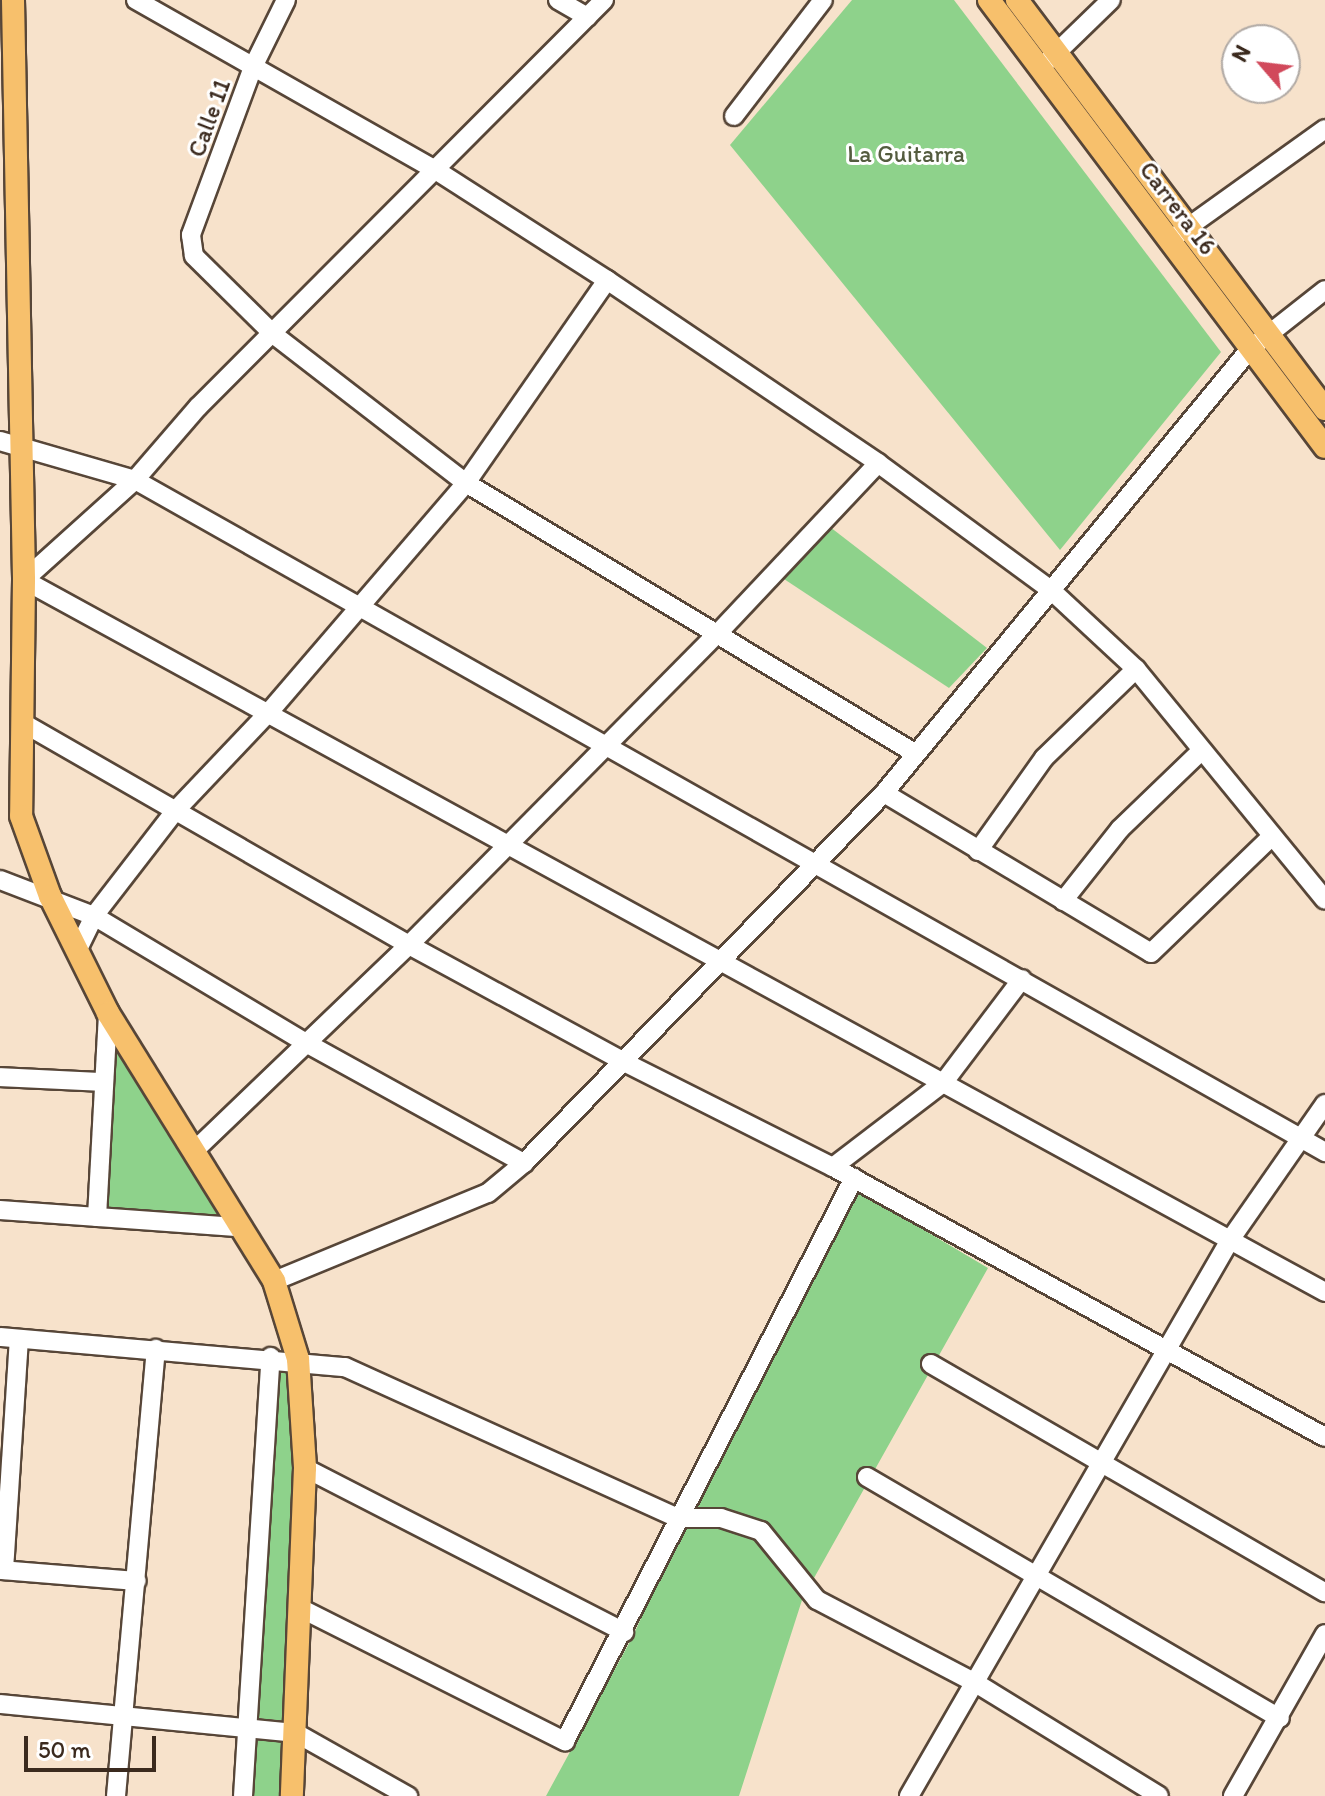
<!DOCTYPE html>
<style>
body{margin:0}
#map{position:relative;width:1325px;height:1796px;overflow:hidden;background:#f7e2cb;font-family:Itim,sans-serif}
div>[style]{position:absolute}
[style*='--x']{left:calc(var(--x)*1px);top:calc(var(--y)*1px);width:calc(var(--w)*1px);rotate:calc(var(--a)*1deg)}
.green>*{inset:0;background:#8ed28b}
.roads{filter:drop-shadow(2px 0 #574638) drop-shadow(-2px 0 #574638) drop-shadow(0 2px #574638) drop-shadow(0 -2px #574638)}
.minor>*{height:18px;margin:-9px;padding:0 9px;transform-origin:9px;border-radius:9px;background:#fff}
.major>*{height:22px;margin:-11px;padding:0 11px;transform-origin:11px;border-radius:11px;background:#f7c06c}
span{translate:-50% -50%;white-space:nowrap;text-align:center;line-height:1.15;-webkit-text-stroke:6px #fff;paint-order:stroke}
.street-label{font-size:24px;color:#3b2a1e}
.park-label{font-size:24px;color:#545c3f}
.north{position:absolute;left:1221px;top:24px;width:80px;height:80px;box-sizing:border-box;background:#fff;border:2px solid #b1aaa5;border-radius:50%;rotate:298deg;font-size:22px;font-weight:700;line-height:32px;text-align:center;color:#3b2a1e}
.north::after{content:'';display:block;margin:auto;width:28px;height:36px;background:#d1495b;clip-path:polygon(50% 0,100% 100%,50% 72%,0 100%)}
.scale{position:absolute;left:24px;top:1736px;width:132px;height:36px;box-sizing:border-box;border:4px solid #3b2a1e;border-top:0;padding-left:10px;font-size:24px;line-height:28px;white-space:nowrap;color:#3b2a1e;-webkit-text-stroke:6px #fff;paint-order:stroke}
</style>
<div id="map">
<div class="green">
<div style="clip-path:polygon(852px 0,954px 0,1221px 352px,1060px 550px,730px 145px)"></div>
<div style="clip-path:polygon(830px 527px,987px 648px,949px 688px,784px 579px)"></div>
<div style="clip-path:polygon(112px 1036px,223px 1220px,104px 1210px)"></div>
<div style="clip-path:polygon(858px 1191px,988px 1268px,814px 1578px,767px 1522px,723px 1508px,690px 1508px)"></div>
<div style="clip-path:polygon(275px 1364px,290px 1366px,295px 1469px,286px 1721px,254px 1718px)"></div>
<div style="clip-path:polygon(682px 1527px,720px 1527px,756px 1537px,803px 1597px,739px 1796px,546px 1796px,633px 1636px)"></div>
<div style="clip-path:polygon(254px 1734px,284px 1740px,281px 1796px,248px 1796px)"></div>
</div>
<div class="roads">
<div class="minor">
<div style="--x:136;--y:0;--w:343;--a:29.6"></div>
<div style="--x:434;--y:169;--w:206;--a:32.7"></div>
<div style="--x:607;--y:280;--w:327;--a:34"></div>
<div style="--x:878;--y:463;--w:216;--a:36.3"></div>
<div style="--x:1052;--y:591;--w:115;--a:42.9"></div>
<div style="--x:1136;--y:669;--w:298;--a:50.7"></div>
<div style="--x:286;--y:0;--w:75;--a:116.2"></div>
<div style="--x:253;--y:67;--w:179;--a:110.3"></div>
<div style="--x:191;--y:235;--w:21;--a:82"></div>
<div style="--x:194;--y:256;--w:111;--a:44.6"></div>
<div style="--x:273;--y:334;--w:244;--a:37.7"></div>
<div style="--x:466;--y:483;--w:522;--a:31.04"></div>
<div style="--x:558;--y:0;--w:34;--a:30"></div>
<div style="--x:604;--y:0;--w:575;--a:134.93"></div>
<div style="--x:198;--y:407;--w:96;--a:130.8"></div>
<div style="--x:135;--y:480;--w:149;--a:138"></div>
<div style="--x:24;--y:580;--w:1483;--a:28.69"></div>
<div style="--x:1049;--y:60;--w:86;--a:-44.1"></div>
<div style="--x:734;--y:116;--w:146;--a:-52.5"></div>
<div style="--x:1177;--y:235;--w:182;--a:-35.6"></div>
<div style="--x:0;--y:441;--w:141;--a:16.1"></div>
<div style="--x:135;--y:480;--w:1367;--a:29.45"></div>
<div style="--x:23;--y:723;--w:445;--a:29.9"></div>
<div style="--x:409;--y:945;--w:247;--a:28.5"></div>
<div style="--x:626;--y:1063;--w:232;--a:26.7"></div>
<div style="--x:833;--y:1167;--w:561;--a:28.76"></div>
<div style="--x:884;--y:793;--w:311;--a:30.9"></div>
<div style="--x:1151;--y:953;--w:168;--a:-44"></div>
<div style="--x:978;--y:851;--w:114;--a:-54.6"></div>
<div style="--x:1044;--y:758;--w:128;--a:-44.1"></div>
<div style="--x:0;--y:880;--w:101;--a:21"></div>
<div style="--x:94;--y:916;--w:249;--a:30.9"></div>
<div style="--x:308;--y:1044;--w:247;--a:28.9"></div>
<div style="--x:1063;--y:901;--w:92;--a:-51.6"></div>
<div style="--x:1120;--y:829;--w:111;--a:-43.9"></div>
<div style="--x:78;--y:949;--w:37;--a:-64"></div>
<div style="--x:94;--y:916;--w:134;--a:-52.3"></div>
<div style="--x:176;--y:810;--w:137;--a:-46.5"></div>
<div style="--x:270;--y:711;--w:301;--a:-49.3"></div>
<div style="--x:466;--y:483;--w:247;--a:-55.2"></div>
<div style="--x:0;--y:1077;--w:101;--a:2.8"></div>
<div style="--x:193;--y:1152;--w:299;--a:-43.8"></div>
<div style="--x:409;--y:945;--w:441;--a:-45.3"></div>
<div style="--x:719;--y:632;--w:232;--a:-46.7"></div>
<div style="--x:833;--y:1167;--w:140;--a:-37.4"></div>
<div style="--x:944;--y:1082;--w:129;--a:-52.9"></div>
<div style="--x:0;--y:1210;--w:240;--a:4.1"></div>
<div style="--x:97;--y:1217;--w:204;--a:-86.9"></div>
<div style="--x:274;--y:1281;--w:231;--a:-22.4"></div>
<div style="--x:488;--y:1193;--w:47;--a:-39.8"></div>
<div style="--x:524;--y:1163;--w:516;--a:-45.78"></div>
<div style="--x:884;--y:793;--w:575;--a:-50.5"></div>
<div style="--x:1250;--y:349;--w:95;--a:-38.2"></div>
<div style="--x:0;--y:1337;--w:346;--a:5"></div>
<div style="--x:345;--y:1367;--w:366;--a:24.4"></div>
<div style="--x:678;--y:1518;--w:43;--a:0"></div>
<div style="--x:721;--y:1518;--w:42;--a:18"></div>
<div style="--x:761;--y:1531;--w:89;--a:50.9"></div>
<div style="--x:817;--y:1600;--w:177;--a:27.6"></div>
<div style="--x:974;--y:1682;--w:217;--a:31.6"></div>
<div style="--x:931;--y:1364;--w:455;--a:30.1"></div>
<div style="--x:305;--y:1468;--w:359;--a:27.2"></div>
<div style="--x:867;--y:1477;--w:478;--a:30.3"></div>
<div style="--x:0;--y:1570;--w:137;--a:4.6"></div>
<div style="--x:4;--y:1570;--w:231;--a:-86.3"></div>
<div style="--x:300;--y:1608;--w:297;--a:26.7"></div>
<div style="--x:565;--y:1741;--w:633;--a:-62.83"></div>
<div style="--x:0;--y:1704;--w:297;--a:5.6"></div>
<div style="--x:296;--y:1733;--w:129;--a:29.4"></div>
<div style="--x:116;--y:1796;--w:449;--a:-84.9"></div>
<div style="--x:243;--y:1796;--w:440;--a:-86.4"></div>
<div style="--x:909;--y:1796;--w:642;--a:-60"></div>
<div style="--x:1230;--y:1240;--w:166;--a:-55.1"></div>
<div style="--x:1233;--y:1796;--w:186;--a:-60.4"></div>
</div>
<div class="major">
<div style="--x:13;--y:0;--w:580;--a:88.91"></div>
<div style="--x:24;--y:580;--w:236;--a:90.7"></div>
<div style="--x:21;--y:816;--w:85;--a:70.1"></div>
<div style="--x:50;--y:896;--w:131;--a:63.6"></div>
<div style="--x:108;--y:1013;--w:315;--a:58.2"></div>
<div style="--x:274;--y:1281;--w:82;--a:72.9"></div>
<div style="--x:298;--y:1359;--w:109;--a:86.3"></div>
<div style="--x:305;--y:1468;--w:328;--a:92.3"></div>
<div style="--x:989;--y:0;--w:559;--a:53.07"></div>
<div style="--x:1017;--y:0;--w:512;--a:53.02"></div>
</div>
</div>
<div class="street-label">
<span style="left:209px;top:118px;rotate:-70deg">Calle 11</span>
<span style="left:1178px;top:208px;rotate:53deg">Carrera 16</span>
</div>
<div class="park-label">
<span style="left:906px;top:154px">La Guitarra</span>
</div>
<div class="north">N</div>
<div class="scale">50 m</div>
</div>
